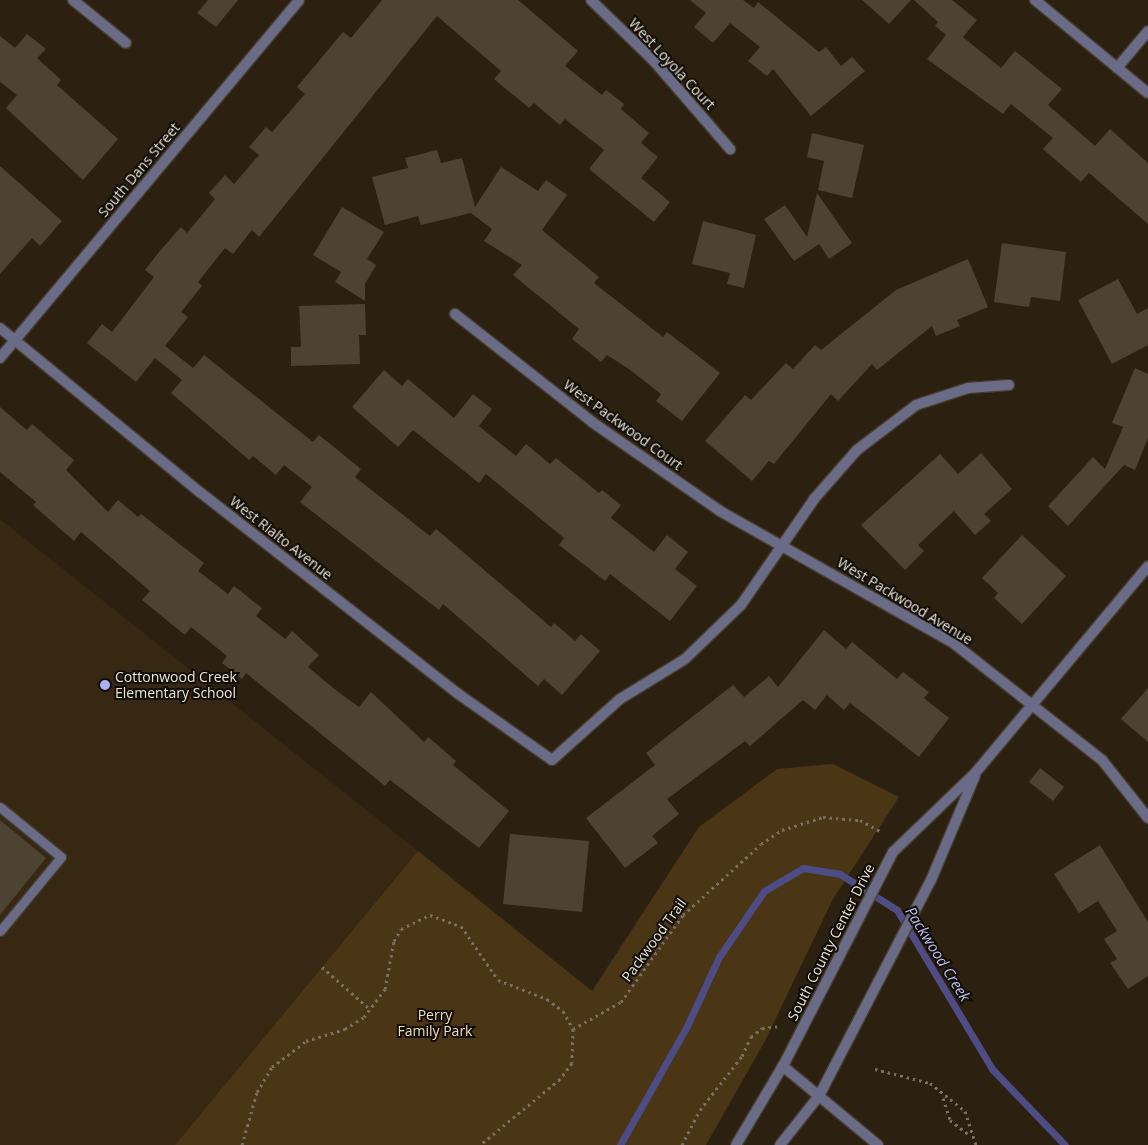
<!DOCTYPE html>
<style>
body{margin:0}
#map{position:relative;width:1148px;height:1145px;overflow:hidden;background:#2c2111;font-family:"Open Sans",sans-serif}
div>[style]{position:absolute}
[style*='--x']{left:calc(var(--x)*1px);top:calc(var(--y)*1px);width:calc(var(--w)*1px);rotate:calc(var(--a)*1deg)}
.built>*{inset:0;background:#372813}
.green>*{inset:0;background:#4a3514}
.stream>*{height:7px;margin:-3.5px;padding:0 3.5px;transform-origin:3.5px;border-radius:3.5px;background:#4e4c85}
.building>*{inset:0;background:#4e4232}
.path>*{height:3px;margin-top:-1.5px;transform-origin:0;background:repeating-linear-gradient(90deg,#797062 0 2.5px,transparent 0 6.5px)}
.roads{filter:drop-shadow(1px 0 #473d2d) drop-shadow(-1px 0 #473d2d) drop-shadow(0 1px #473d2d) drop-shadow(0 -1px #473d2d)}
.service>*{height:9px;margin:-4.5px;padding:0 4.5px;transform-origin:4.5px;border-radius:4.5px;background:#6a6b86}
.minor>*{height:10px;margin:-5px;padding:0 5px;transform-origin:5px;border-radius:5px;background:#6a6b86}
.tertiary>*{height:10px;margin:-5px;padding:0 5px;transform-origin:5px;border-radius:5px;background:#6a6b86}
.dots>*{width:14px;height:14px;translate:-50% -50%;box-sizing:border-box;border:2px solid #100c06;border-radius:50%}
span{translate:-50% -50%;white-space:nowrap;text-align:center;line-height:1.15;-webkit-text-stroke:4px #100c06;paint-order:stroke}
.street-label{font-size:14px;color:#ede6dc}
.poi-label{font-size:14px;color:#ede6dc}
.left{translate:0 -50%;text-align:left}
.park-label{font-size:14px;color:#f6dfbf}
.water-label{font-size:15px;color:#bcbdf2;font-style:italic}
</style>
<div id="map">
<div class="built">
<div style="clip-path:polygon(0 519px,418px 851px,175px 1145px,0 1145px)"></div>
</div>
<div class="green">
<div style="clip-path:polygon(833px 764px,899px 797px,833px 899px,765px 1041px,706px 1145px,175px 1145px,418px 851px,592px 991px,699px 827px,777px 769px)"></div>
</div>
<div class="stream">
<div style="--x:620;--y:1145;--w:137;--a:-60.6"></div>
<div style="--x:687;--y:1026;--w:76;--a:-65.1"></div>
<div style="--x:719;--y:957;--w:80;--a:-55.7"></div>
<div style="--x:764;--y:891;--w:45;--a:-30.5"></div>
<div style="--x:803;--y:868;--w:37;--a:9"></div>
<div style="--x:840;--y:874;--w:67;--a:32.3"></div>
<div style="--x:897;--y:910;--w:185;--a:59.1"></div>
<div style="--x:992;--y:1069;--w:105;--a:46.2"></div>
</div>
<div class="building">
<div style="clip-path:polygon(208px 0,238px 0,216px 27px,197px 13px)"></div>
<div style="clip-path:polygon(382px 0,518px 0,578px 51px,565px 66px,602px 95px,606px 90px,624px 104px,621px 109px,649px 133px,641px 143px,658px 157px,641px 178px,670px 202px,654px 222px,589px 169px,604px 150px,565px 119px,560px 125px,534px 103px,529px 108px,494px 79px,501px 71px,437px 16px,259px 237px,252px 230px,233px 254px,225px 248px,198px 282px,202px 286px,181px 312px,188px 317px,165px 346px,193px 368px,204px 355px,313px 442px,319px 435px,361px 469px,355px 477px,430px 536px,436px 529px,551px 627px,554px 623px,575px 641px,581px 634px,600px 651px,562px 695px,544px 679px,538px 686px,443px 604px,439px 610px,300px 502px,312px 487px,284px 465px,276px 475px,253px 456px,249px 460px,171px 393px,182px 380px,155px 358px,136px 382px,87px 343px,102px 324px,112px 332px,154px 277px,145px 270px,159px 252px,181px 227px,187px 233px,215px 199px,209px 193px,225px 175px,234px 184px,259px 155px,249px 147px,266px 127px,272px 132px,305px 94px,297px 87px,343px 32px,351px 38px)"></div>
<div style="clip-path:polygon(690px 0,743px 0,754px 8px,758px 2px,819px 52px,826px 47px,841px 66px,852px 57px,865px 71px,811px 116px,773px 69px,767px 76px,748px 61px,760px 47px,730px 23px,713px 43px,694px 27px,706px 13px)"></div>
<div style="clip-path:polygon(862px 0,911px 0,889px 24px)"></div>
<div style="clip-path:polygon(914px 0,952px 0,977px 20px,963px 37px,1001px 68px,1015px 51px,1062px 89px,1048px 105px,1095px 146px,1110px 129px,1148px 163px,1148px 224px,1089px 173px,1081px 182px,1043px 149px,1053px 138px,1011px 104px,1003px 114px,927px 59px,946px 35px,935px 26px,938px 22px)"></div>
<div style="clip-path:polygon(27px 34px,46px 49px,37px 58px,61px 80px,57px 85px,118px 139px,83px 180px,6px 108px,17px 95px,0 82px,0 36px,15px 48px)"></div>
<div style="clip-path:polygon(812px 133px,864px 145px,852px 198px,818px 190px,824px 161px,807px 157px)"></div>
<div style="clip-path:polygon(437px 150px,441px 163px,462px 158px,475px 207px,501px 167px,538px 191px,546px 180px,567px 195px,542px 230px,599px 277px,594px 283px,663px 337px,667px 332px,720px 373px,682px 421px,656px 401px,661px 394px,629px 369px,607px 355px,601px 362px,572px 339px,579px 329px,513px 275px,522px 265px,484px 241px,492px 229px,471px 213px,421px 225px,418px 216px,385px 225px,372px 177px,408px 168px,405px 158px)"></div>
<div style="clip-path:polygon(0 166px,62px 221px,40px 246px,32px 238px,0 274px)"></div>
<div style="clip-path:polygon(817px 193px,852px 243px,829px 259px,819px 244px,794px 261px,764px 219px,785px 205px,807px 237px)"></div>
<div style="clip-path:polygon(342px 207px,384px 232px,367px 259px,376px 265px,365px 284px,365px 301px,335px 282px,341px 272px,313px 255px)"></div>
<div style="clip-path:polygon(703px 221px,756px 235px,744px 288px,727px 284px,730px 273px,692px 264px)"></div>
<div style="clip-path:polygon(1002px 243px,1066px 252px,1060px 301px,1031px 297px,1029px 307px,994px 302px)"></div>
<div style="clip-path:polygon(968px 259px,988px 307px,957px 320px,960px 326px,936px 336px,932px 326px,877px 370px,872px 364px,838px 401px,831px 394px,774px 464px,769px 461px,752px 481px,705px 441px,745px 395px,751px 400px,786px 363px,793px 369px,815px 345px,821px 350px,896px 290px)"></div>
<div style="clip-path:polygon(1118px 279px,1137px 314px,1148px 308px,1148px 345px,1112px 364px,1078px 300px)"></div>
<div style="clip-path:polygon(365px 304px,366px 335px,359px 335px,360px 364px,291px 366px,291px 347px,301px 347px,299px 306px)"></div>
<div style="clip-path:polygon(1135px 368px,1148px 374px,1148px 438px,1135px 470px,1124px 465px,1068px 526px,1048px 506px,1093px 457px,1105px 469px,1123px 427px,1112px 423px)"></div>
<div style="clip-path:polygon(384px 370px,402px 386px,408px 379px,454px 418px,473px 394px,492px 409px,479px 426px,516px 456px,526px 444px,550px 464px,556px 458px,599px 493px,602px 490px,621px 505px,611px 518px,654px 552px,667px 535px,688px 552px,675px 569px,697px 586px,670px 621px,610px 574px,605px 581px,559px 545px,564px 538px,486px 474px,479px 483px,413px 430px,398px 447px,352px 407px)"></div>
<div style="clip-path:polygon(0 407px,27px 430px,32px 424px,74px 460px,66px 470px,108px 512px,118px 500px,138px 517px,141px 514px,204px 563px,198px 571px,228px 594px,234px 586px,262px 608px,256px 616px,285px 639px,292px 631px,319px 655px,308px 667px,337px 691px,359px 707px,371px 692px,424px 742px,428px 737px,456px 761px,453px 765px,509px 811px,479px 848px,390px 780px,385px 786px,246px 673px,242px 679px,222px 663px,227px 656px,191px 627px,185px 635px,142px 600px,150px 591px,81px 532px,74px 541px,33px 505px,36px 502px,0 472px)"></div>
<div style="clip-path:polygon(981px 453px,1012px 489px,984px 514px,991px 521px,975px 535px,954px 511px,918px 545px,924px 551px,905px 570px,861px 525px,940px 454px,958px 474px)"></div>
<div style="clip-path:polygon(1022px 535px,1066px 576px,1022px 624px,994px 598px,998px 593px,982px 578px)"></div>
<div style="clip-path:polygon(824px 630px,846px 649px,852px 642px,897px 679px,903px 672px,929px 692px,924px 698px,949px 718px,919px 757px,850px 703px,844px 710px,827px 695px,815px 710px,803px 700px,750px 746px,745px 741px,667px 799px,679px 814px,652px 836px,658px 843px,625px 868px,586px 818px,655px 765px,646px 753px,733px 685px,744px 697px,769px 676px,778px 687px)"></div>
<div style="clip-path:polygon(1148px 688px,1148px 742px,1121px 719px)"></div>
<div style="clip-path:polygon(1040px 768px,1064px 787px,1053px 801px,1029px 782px)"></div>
<div style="clip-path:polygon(0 820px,46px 858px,0 915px)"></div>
<div style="clip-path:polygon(510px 834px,589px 841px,582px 912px,503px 904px)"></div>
<div style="clip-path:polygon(1100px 845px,1148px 922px,1148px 976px,1128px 989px,1110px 963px,1117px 959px,1104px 939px,1117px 931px,1098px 901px,1079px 913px,1054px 874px)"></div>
</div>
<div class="path">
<div style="--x:322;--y:967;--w:65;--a:41.3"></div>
<div style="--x:573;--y:1029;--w:55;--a:-29.4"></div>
<div style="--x:621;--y:1002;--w:107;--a:-54.5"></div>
<div style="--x:683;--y:915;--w:105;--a:-42.3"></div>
<div style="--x:761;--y:844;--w:25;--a:-34"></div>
<div style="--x:782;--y:830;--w:43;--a:-17.6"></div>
<div style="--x:823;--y:817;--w:37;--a:5"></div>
<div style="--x:860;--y:820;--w:26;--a:29"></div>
<div style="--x:875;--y:1069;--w:57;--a:14.3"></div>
<div style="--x:930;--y:1083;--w:45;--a:38.7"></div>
<div style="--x:965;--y:1111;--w:36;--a:72"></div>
<div style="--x:943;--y:1098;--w:23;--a:72"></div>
<div style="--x:950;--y:1120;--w:24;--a:38"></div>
<div style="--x:242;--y:1145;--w:55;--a:-74.2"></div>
<div style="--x:257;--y:1092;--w:29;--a:-59"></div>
<div style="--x:272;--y:1067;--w:43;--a:-37.4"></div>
<div style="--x:306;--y:1041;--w:41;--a:-17.1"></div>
<div style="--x:345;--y:1029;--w:22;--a:-32"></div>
<div style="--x:364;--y:1017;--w:35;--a:-53"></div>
<div style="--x:385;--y:989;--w:49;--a:-79.4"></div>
<div style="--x:394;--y:941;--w:14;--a:-60"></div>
<div style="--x:401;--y:929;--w:32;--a:-26"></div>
<div style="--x:430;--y:915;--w:33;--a:20"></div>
<div style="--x:461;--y:926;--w:65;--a:55.6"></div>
<div style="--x:498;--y:980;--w:53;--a:21.2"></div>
<div style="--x:547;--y:999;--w:20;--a:37"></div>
<div style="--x:563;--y:1011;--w:21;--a:61"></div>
<div style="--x:573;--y:1029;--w:34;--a:92"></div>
<div style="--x:572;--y:1063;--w:20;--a:127"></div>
<div style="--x:560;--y:1079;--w:104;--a:140.5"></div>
<div style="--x:682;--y:1145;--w:39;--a:-63"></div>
<div style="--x:700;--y:1110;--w:68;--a:-52.1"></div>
<div style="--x:742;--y:1056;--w:21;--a:-65"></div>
<div style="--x:751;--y:1037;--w:14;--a:-39"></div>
<div style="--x:762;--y:1028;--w:18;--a:-6"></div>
</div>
<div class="roads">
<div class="service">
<div style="--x:0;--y:807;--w:79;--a:39.3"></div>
<div style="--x:61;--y:857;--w:96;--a:129.5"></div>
</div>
<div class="minor">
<div style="--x:73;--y:0;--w:68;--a:39.1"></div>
<div style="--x:591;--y:0;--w:86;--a:44.1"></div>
<div style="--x:653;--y:60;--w:118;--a:49.1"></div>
<div style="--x:1035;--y:0;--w:146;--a:39.5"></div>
<div style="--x:1117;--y:68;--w:48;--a:-50"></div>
<div style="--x:455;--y:314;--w:174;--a:38.2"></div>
<div style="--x:592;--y:422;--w:156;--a:34.8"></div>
<div style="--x:720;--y:511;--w:266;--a:29.5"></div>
<div style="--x:952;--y:642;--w:191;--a:38.2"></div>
<div style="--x:1102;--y:760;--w:74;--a:51.6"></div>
<div style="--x:0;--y:328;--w:260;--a:39.4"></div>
<div style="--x:201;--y:493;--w:325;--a:38"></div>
<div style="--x:457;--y:693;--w:116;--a:35.2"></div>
<div style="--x:552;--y:760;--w:91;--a:-41.9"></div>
<div style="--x:620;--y:699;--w:76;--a:-31.6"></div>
<div style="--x:685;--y:659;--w:78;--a:-44"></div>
<div style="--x:741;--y:605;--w:129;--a:-55.4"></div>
<div style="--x:814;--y:499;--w:65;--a:-48.7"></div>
<div style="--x:857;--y:450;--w:74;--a:-37.3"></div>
<div style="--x:916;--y:405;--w:55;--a:-18.1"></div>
<div style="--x:968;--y:388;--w:41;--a:-4.2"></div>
<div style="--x:0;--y:358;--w:466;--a:-50.1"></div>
<div style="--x:736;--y:1145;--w:92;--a:-59.3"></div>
<div style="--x:780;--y:1145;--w:63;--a:-51.5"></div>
</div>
<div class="tertiary">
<div style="--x:819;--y:1096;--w:243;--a:-62.6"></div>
<div style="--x:931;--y:880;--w:113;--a:-67.1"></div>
<div style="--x:878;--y:1145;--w:124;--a:-140.3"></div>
<div style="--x:783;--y:1066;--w:241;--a:-62.8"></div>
<div style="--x:893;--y:852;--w:115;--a:-43.9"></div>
<div style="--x:976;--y:772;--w:268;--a:-50.1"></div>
</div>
</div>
<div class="dots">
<div style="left:105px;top:685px;background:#aeaefa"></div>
</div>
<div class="street-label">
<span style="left:672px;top:64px;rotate:47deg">West Loyola Court</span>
<span style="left:139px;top:170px;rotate:-50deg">South Dans Street</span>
<span style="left:623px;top:425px;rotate:36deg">West Packwood Court</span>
<span style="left:281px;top:538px;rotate:38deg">West Rialto Avenue</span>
<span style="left:905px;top:601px;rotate:31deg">West Packwood Avenue</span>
<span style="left:654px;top:940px;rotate:-54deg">Packwood Trail</span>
<span style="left:831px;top:942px;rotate:-63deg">South County Center Drive</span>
</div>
<div class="poi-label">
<span class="left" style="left:115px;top:685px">Cottonwood Creek<br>Elementary School</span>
</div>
<div class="park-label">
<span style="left:435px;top:1023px">Perry<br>Family Park</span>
</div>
<div class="water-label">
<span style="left:938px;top:954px;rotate:58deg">Packwood Creek</span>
</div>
</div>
